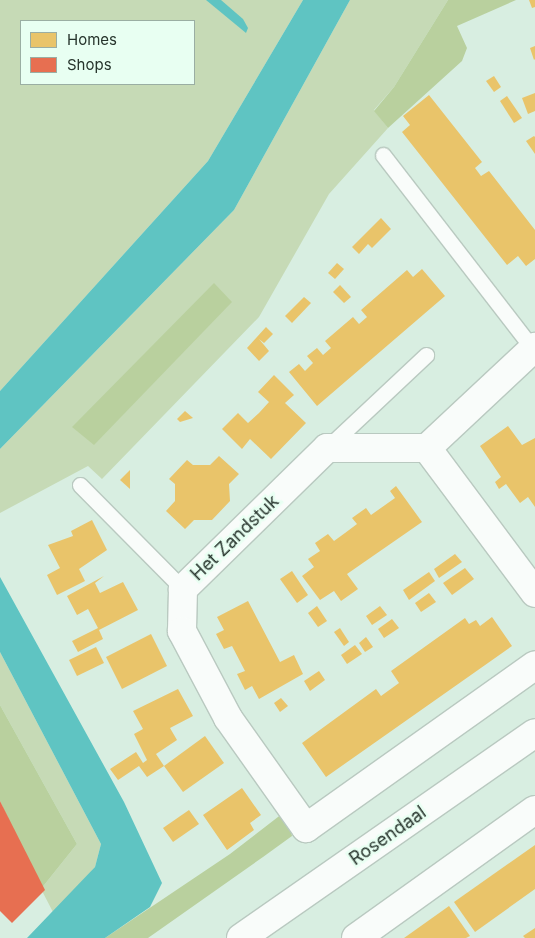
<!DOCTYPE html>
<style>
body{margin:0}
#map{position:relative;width:535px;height:938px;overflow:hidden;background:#d8eee1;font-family:Inter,sans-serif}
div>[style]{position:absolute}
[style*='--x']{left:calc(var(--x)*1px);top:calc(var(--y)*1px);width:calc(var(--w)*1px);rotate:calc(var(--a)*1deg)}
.green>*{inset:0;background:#c6dab6}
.forest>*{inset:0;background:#b9d09e}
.water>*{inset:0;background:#5fc4c2}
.homes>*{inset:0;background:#e9c46a}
.shops>*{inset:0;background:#e76f51}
.roads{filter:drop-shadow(1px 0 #b9c9c0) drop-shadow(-1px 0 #b9c9c0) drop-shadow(0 1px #b9c9c0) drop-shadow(0 -1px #b9c9c0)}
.service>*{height:15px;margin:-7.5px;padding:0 7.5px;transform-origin:7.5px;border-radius:7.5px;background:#f9fcfa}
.minor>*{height:28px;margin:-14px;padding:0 14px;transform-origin:14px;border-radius:14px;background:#f9fcfa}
.tertiary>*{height:28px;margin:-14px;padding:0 14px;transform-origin:14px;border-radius:14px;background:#f9fcfa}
span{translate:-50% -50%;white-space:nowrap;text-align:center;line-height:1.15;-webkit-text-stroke:5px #e8fff2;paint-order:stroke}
.street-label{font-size:18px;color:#26342c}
.legend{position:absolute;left:20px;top:20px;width:175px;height:65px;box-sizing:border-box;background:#e8fff2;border:1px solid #9aaea3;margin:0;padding:6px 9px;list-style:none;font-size:15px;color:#26342c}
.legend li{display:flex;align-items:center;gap:10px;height:25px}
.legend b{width:25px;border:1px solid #9aaea3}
</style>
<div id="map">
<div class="green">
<div style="clip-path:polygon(evenodd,0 0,303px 0,208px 161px,0 391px,0 0,21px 21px,194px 21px,194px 84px,21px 84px,21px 21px)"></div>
<div style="clip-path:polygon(350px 0,448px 0,394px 87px,374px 110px,388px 128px,329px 194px,259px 317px,102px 479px,88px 466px,0 513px,0 449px,234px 210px)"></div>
<div style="clip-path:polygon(0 652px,101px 844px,95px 867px,54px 914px,41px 889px,77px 844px,0 705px)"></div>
</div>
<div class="forest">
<div style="clip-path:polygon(448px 0,516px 0,457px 26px,467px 48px,462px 61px,388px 128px,374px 111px,394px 87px)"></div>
<div style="clip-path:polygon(214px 283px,232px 302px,94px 445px,72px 427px)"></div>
<div style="clip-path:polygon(0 705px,77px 844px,41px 889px,0 801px)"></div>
<div style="clip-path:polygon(287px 810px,292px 836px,263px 857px,148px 938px,105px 938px,230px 854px)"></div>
</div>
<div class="water">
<div style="clip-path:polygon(206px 0,221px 0,243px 19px,248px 28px,246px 33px)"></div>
<div style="clip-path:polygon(303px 0,350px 0,234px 210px,0 449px,0 391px,208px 161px)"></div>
<div style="clip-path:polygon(0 577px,124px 802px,162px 883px,150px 907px,105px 938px,27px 938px,95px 867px,101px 844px,0 652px)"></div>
</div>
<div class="homes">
<div style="clip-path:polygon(529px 0,535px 0,535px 7px,532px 8px)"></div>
<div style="clip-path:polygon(535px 46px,535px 59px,534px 60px,530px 48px)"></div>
<div style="clip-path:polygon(494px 76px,501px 87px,494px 92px,486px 81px)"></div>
<div style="clip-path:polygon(535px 93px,535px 111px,528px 114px,522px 98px)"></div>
<div style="clip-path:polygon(429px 95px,482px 162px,475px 168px,481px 176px,489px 171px,535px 230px,535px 259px,526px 266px,518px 256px,507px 265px,402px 132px,410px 125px,403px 116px)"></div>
<div style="clip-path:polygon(507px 96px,522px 118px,514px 123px,500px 101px)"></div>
<div style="clip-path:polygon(534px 136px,535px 137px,535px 154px,526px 141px)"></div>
<div style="clip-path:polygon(381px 218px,391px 229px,372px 248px,368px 244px,359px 254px,352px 247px)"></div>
<div style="clip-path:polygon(337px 263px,344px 269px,335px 279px,328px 273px)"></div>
<div style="clip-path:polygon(422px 269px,445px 296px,317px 406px,289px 372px,299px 364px,305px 371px,313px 363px,307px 356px,317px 348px,323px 355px,331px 348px,325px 341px,353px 317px,359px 324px,367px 317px,361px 310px,407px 270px,413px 277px)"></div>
<div style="clip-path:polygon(340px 285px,351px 297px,344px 303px,333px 292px)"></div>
<div style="clip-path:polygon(304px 297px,311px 303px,292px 323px,285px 316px)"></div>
<div style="clip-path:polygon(266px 327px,273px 334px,264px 343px,259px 339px,269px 351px,259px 361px,247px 348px)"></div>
<div style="clip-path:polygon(274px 375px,294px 395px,285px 403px,306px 423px,271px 459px,250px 439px,242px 449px,222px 429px,238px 413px,248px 423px,259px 413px,269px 402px,258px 392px)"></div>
<div style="clip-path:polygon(185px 411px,193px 418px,180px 422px,177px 419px)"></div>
<div style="clip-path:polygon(508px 426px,522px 445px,535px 438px,535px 507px,528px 497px,520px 503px,506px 484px,499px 489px,495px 482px,501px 477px,480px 446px)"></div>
<div style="clip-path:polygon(219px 456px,239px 474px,229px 484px,230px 501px,212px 520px,194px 520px,185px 529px,166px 511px,175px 501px,175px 484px,169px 479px,187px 460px,193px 465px,210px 465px)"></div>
<div style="clip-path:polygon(130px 470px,130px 489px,120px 480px)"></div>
<div style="clip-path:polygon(396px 486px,422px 522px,347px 574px,358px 589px,341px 601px,334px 591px,320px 600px,302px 576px,314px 567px,308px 559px,320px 551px,315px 543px,328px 534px,334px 541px,345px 533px,357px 524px,352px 518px,366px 508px,371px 515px,395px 498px,390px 491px)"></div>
<div style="clip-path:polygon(92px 520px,107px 550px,79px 569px,85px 581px,57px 595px,47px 575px,60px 568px,48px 545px,73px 536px,71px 531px)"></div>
<div style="clip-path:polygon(455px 554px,462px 562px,439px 578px,434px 569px)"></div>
<div style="clip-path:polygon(465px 568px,474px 579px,452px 595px,443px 583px)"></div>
<div style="clip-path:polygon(292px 571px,308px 595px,297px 603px,280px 579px)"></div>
<div style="clip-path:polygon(429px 572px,435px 581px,409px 600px,403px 590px)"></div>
<div style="clip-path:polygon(104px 576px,95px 583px,100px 593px,123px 582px,138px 610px,99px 630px,103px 639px,78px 652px,72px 641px,98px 628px,88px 609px,77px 615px,67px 596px)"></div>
<div style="clip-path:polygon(429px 593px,436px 602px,421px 612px,415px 603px)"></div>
<div style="clip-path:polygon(248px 601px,280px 662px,294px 655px,303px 674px,259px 699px,252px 686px,245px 690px,237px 674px,245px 671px,232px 646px,224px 649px,216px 634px,224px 630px,217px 617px)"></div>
<div style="clip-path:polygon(317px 606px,327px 621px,318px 627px,308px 613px)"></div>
<div style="clip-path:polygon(380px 606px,387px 615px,372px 625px,366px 616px)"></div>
<div style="clip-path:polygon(492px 617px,512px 646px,326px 777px,302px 743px,376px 689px,381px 696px,399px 683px,391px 671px,465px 618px,469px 624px,476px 620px,480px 626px)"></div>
<div style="clip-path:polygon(392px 619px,399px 628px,384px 638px,378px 629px)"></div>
<div style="clip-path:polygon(340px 628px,349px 642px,344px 646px,334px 632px)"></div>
<div style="clip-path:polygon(151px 634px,167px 666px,122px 689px,106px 657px)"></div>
<div style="clip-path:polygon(366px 637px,373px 647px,365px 652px,359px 643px)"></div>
<div style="clip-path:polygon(355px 645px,362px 654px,347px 664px,341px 655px)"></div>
<div style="clip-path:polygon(96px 647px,104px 663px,77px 676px,69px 660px)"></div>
<div style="clip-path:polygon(319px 671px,325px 680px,310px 691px,304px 681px)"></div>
<div style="clip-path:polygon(178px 689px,193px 716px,170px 728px,177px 740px,156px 754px,164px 766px,147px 777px,139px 766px,118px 780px,110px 769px,136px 752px,143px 763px,147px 760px,134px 734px,143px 729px,133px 711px)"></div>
<div style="clip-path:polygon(281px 698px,288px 706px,280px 712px,274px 703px)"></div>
<div style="clip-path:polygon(205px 736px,224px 763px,183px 792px,164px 766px)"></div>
<div style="clip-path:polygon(242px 788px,261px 815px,250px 823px,254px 830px,227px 850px,203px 815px)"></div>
<div style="clip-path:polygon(189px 810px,199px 824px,173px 842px,163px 828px)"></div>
<div style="clip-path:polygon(535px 845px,535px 889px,475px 932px,454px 902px)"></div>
<div style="clip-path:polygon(449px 906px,470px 936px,466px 938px,404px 938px)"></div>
<div style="clip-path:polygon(535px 928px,535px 938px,525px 938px,523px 936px)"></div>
</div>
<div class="shops">
<div style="clip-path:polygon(0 801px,45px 890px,12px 923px,0 911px)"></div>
</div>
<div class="roads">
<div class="service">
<div style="--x:383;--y:155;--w:245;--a:52.3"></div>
<div style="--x:327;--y:448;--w:136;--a:-43.2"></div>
<div style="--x:80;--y:485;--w:146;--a:45.3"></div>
</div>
<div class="minor">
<div style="--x:427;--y:448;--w:148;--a:-43.1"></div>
<div style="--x:535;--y:593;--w:181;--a:-126.7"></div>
<div style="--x:427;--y:448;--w:100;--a:180"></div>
<div style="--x:327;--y:448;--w:202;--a:135.6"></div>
<div style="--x:183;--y:589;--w:42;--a:91.4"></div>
<div style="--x:182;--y:631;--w:98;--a:62.1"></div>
<div style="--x:228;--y:718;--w:135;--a:54.7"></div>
<div style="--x:306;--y:828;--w:281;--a:-35.4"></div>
<div style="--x:356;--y:938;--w:220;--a:-35.6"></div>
</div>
<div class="tertiary">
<div style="--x:241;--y:938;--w:358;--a:-34.9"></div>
</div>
</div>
<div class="street-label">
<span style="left:235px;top:538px;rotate:-44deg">Het Zandstuk</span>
<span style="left:388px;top:836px;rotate:-35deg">Rosendaal</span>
</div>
<ul class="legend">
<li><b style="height:14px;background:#e9c46a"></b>Homes</li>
<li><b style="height:14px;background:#e76f51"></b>Shops</li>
</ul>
</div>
